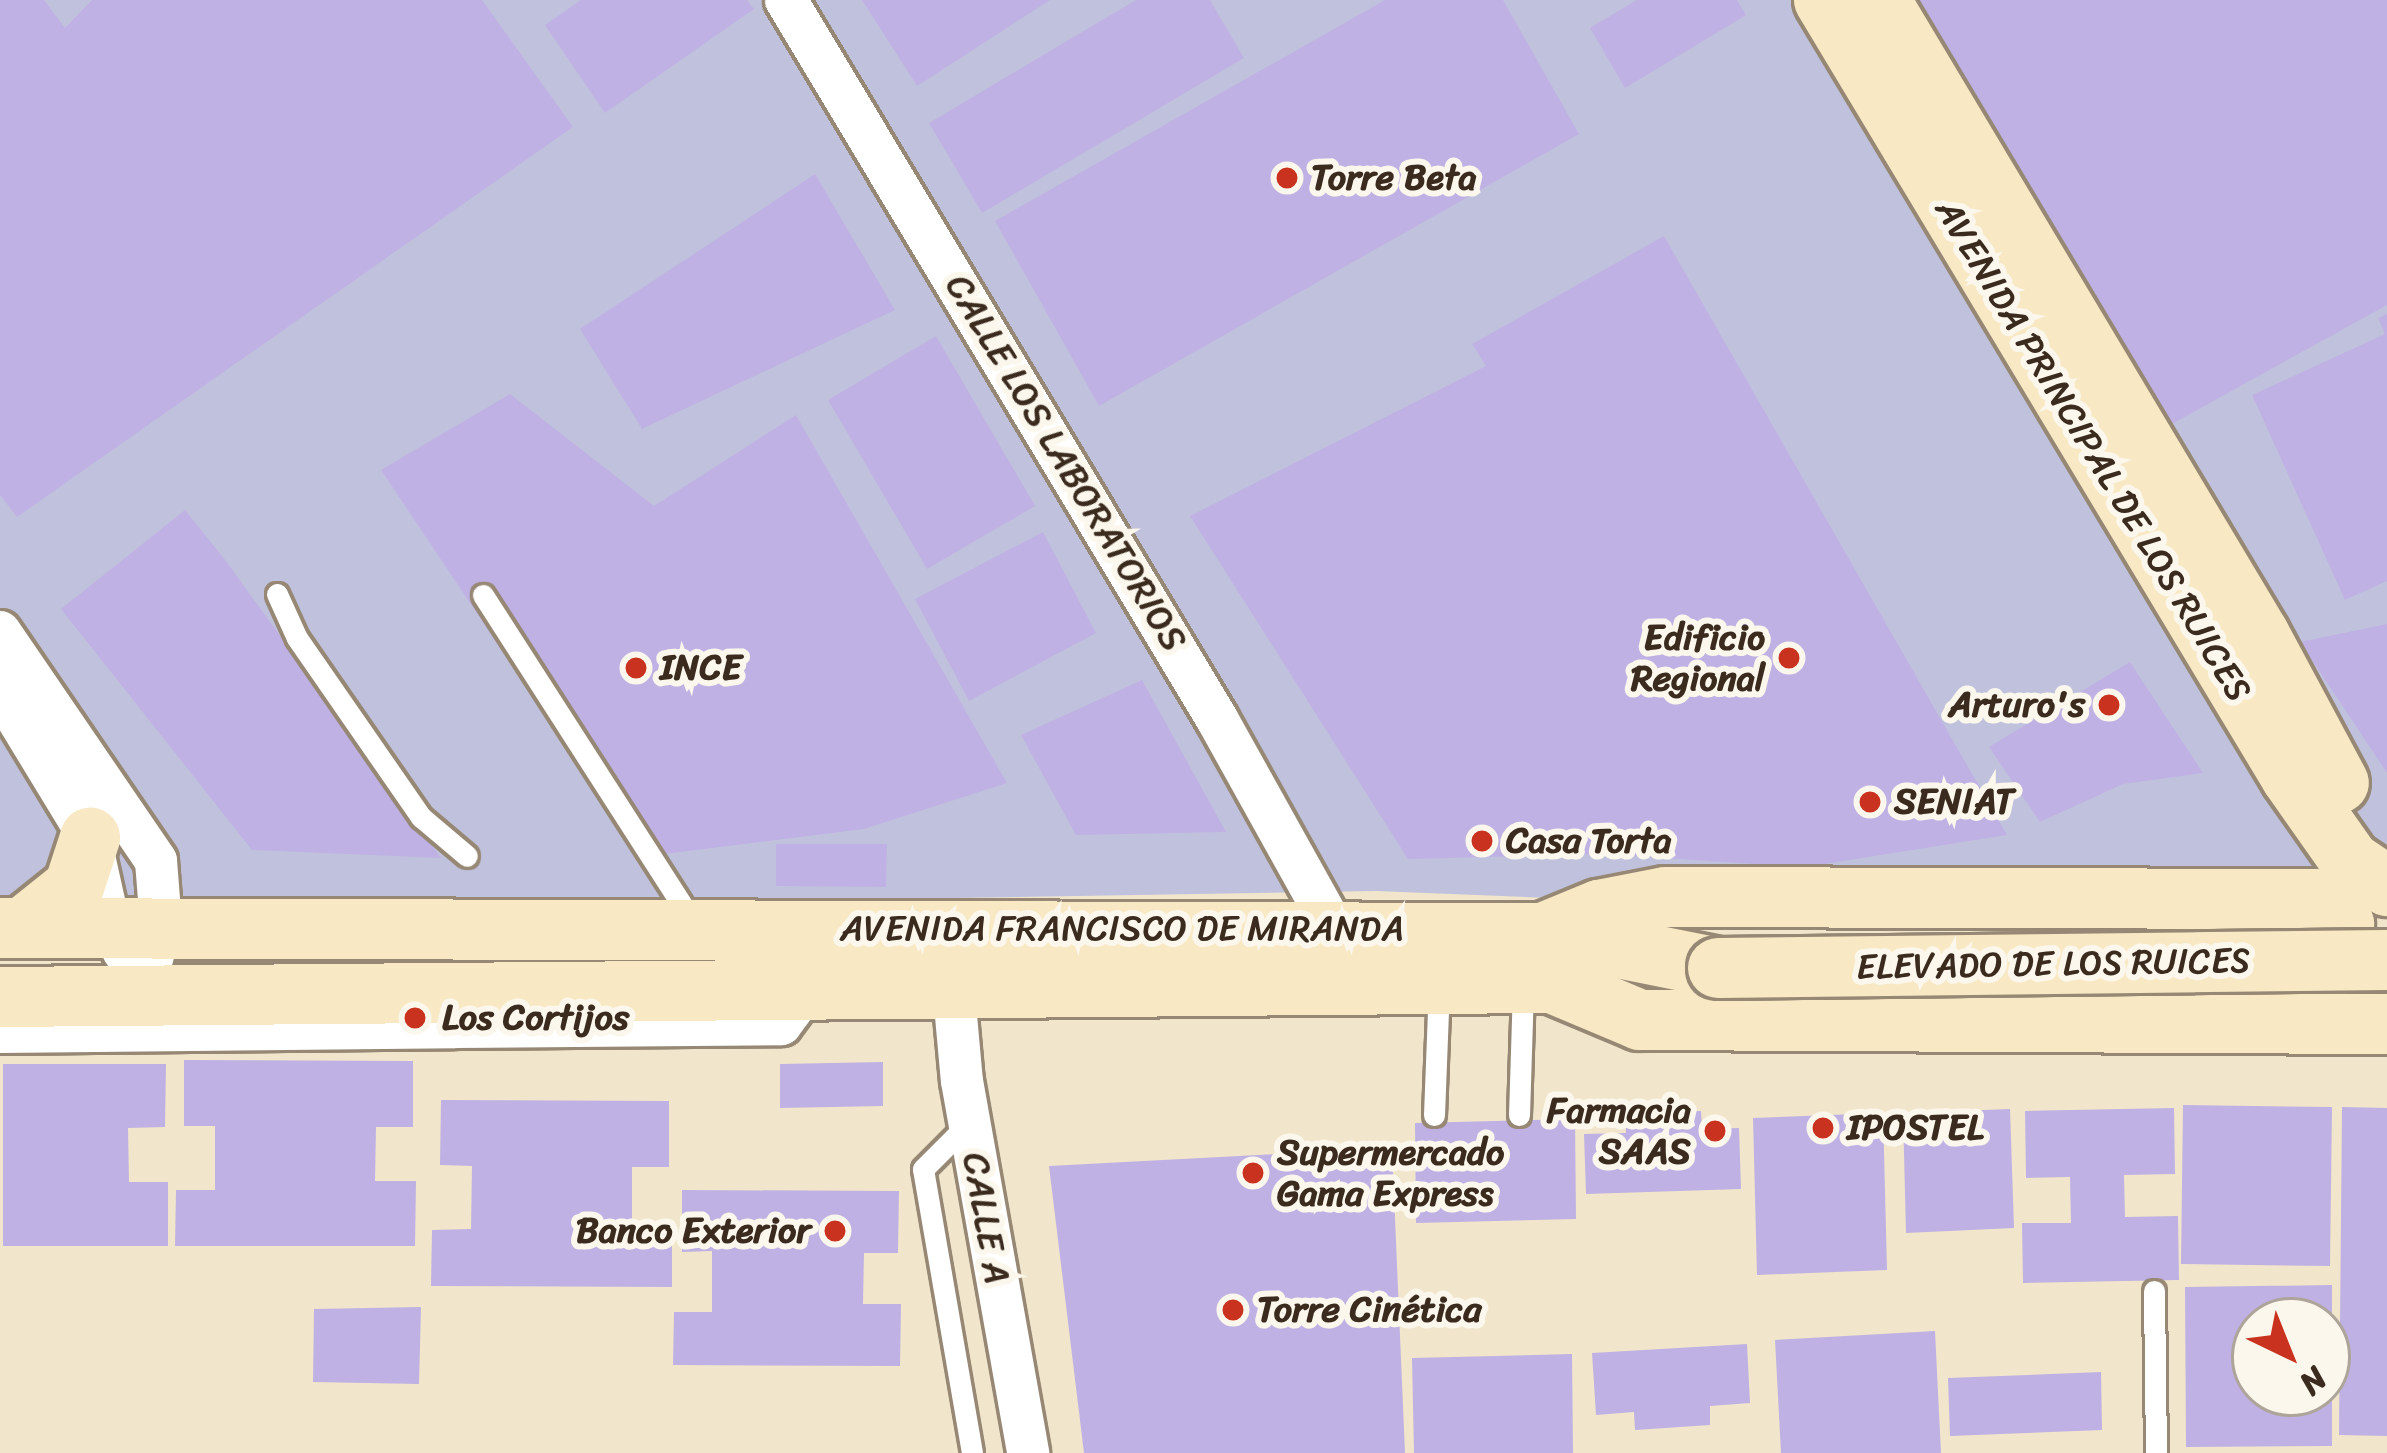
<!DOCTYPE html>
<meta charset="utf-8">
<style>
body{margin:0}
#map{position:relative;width:2387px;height:1453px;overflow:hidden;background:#f1e6cb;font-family:Sriracha,sans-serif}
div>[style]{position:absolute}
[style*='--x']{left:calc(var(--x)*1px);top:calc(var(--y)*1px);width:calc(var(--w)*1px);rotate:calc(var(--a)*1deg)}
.industrial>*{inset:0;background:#c0c2dd}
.building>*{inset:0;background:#bfb1e3}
.roads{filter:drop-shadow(3px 0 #968874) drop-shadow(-3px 0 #968874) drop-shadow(0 3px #968874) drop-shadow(0 -3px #968874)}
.lane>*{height:21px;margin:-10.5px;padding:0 10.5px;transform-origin:10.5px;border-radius:10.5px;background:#fff}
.street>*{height:42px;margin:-21px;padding:0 21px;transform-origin:21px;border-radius:21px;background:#fff}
.secondary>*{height:60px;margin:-30px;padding:0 30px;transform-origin:30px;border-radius:30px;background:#f8e8c3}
.bridges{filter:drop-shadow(3px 0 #968874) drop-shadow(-3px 0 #968874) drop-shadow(0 3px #968874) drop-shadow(0 -3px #968874)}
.secondary-bridge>*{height:60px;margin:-30px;padding:0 30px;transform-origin:30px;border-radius:30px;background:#f8e8c3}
.dots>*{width:33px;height:33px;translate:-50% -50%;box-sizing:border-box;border:6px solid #fbf7ec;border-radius:50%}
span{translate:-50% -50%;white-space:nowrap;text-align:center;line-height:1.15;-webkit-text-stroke:12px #fbf7ec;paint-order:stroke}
.poi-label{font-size:36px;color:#3b2a1e;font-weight:700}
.left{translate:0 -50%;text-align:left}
.right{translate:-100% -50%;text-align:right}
.street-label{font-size:36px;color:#3b2a1e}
.north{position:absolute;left:2231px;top:1297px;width:120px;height:120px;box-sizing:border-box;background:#fbf7ec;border:3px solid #aea59a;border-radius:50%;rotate:137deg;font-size:33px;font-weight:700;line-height:48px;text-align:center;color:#3b2a1e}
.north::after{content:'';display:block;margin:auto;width:42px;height:54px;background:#c8321e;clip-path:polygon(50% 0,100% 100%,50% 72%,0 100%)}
</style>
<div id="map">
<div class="industrial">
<div style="clip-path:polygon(0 0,2387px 0,2387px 890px,1924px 913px,1376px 891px,0 914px)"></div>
</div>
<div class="building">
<div style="clip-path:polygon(0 0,44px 0,65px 28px,92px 0,482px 0,573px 127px,17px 517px,0 495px)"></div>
<div style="clip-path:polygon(581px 0,747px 0,754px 9px,605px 113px,545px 25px)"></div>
<div style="clip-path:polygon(862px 0,1050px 0,917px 86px)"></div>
<div style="clip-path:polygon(1136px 0,1210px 0,1244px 58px,982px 213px,929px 123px)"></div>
<div style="clip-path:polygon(1385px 0,1503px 0,1579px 134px,1099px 406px,995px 221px)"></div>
<div style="clip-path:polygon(1637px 0,1737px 0,1746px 15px,1625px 88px,1590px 28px)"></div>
<div style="clip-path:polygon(1916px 0,2387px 0,2387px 305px,2161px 430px,2060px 240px)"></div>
<div style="clip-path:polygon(815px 174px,895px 310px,642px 429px,580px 329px)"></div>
<div style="clip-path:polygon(1664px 236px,2007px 835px,1805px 867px,1602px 854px,1408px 859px,1190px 516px,1486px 366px,1472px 344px)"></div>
<div style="clip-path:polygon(2387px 314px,2387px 581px,2345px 600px,2252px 395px,2385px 334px,2378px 318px)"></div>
<div style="clip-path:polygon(936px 336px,1035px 506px,927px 569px,828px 400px)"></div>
<div style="clip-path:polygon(510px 394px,654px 506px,796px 415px,1007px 783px,864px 829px,640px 857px,381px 470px)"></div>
<div style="clip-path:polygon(185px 510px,226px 561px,441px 858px,252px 850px,61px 609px)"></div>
<div style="clip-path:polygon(1043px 532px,1096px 633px,969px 701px,915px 599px)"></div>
<div style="clip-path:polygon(2387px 624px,2387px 773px,2300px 642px)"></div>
<div style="clip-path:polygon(2130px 662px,2203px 773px,2123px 784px,2040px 822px,1989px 747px)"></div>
<div style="clip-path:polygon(1142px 680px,1226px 832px,1076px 835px,1021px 735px)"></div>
<div style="clip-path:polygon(776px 844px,887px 844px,886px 887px,776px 886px)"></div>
<div style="clip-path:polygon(184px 1060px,413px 1061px,413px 1127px,376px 1127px,375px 1181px,416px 1181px,415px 1246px,175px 1246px,176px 1190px,215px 1190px,215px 1126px,184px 1126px)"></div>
<div style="clip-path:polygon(883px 1062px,883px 1106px,780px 1108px,780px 1064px)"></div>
<div style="clip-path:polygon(3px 1064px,166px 1064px,165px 1127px,128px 1128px,129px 1182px,168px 1182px,168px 1246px,3px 1246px)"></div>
<div style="clip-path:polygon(441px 1100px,669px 1101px,669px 1167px,632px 1167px,632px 1221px,672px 1221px,672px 1287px,431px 1286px,432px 1230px,471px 1229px,472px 1166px,440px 1165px)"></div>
<div style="clip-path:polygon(2183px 1105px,2332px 1107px,2330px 1266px,2181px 1264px)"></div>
<div style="clip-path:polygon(2342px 1107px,2387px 1108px,2387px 1436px,2339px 1435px)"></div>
<div style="clip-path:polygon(2174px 1108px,2175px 1174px,2124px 1175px,2125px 1217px,2178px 1216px,2179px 1280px,2023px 1283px,2022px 1223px,2071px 1223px,2070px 1177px,2026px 1178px,2025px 1111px)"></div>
<div style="clip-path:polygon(2010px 1109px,2014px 1228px,1906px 1233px,1903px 1113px)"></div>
<div style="clip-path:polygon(1701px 1111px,1702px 1129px,1739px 1128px,1741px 1189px,1586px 1194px,1584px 1134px,1626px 1133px,1625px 1113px)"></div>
<div style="clip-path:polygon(1883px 1113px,1887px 1270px,1757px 1275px,1753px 1118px)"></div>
<div style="clip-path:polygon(1575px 1119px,1576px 1219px,1416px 1223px,1415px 1123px)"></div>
<div style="clip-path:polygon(1392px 1148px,1405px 1453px,1084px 1453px,1049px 1166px)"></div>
<div style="clip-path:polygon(682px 1190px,899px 1191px,898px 1253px,864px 1253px,863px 1304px,901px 1304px,900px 1366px,673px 1365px,674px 1312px,712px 1312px,712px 1251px,682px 1252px)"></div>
<div style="clip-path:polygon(evenodd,2332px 1285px,2332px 1446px,2186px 1447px,2185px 1287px,2332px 1285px,2255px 1321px,2327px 1321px,2327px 1393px,2255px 1393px,2255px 1321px)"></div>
<div style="clip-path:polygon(421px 1307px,419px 1384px,313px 1382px,314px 1309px)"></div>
<div style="clip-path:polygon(1935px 1331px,1941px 1453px,1781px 1453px,1775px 1340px)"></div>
<div style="clip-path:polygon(1747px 1344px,1750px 1403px,1710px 1406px,1710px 1425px,1635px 1430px,1634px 1412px,1596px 1415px,1592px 1353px)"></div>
<div style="clip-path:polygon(1572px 1354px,1573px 1453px,1414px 1453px,1412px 1358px)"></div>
<div style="clip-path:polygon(2101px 1372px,2102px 1430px,1950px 1436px,1948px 1378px)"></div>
</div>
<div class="roads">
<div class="lane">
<div style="--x:277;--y:594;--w:48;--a:65.6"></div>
<div style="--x:297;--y:638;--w:218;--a:55.3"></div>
<div style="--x:421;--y:817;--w:60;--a:40.3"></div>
<div style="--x:483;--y:595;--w:389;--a:57.3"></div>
<div style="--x:1434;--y:1115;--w:130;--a:-87.8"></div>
<div style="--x:1519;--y:1115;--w:125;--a:-88.2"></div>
<div style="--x:969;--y:1123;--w:65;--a:135"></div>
<div style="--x:923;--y:1169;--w:288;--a:80.2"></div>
<div style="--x:2154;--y:1291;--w:162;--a:89.3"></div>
</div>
<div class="street">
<div style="--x:786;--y:0;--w:838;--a:59.06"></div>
<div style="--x:1217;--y:719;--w:243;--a:60.9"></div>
<div style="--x:0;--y:632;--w:277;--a:55.7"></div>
<div style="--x:156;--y:861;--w:63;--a:85.5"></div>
<div style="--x:161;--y:924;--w:68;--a:104.4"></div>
<div style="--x:0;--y:690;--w:173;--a:58.7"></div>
<div style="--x:90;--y:838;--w:88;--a:77.5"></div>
<div style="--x:109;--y:924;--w:32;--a:62"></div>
<div style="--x:953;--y:983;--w:98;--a:84.8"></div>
<div style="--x:962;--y:1081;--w:378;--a:79.9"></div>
<div style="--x:454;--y:1027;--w:327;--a:-0.5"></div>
<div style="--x:781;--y:1024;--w:44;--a:-53.4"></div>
<div style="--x:0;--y:1032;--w:454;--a:-0.6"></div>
<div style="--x:454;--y:1027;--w:60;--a:-39"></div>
</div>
<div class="secondary">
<div style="--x:1824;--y:0;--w:907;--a:58.99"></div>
<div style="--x:2291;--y:777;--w:103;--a:54.9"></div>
<div style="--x:2350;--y:861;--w:45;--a:34"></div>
<div style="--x:1880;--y:0;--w:739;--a:59.13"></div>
<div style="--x:2259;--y:634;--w:169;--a:61.8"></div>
<div style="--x:24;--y:927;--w:64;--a:-38.7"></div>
<div style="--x:74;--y:887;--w:52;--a:-71.9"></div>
<div style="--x:0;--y:928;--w:1543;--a:0.19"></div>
<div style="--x:1543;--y:933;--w:61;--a:-22.3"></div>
<div style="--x:1599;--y:910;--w:68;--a:-11"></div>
<div style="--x:1666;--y:897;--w:650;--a:0.18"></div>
<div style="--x:2316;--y:899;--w:38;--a:42"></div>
<div style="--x:2344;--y:924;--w:16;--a:90"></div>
<div style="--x:2344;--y:940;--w:94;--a:122"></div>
<div style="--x:1543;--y:933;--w:178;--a:11.3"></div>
<div style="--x:0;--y:997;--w:1552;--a:-0.52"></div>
<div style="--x:1552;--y:983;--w:95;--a:22.8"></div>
<div style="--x:1640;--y:1020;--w:747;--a:0.31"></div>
</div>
</div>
<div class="bridges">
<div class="secondary-bridge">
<div style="--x:1718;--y:968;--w:669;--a:-0.69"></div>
</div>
</div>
<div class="dots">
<div style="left:1287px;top:178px;background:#c8321e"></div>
<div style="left:1789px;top:658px;background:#c8321e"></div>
<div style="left:636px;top:668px;background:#c8321e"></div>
<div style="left:2109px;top:705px;background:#c8321e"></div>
<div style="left:1870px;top:802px;background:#c8321e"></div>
<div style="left:1482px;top:841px;background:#c8321e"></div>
<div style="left:415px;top:1018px;background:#c8321e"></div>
<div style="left:1823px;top:1128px;background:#c8321e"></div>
<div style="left:1715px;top:1131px;background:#c8321e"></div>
<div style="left:1253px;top:1173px;background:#c8321e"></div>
<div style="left:835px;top:1231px;background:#c8321e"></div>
<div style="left:1233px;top:1310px;background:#c8321e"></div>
</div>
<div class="poi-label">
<span class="left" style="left:1311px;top:178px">Torre Beta</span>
<span class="right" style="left:1765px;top:658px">Edificio<br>Regional</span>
<span class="left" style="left:660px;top:668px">INCE</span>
<span class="right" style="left:2085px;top:705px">Arturo's</span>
<span class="left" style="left:1894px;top:802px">SENIAT</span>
<span class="left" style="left:1506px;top:841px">Casa Torta</span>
<span class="left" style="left:442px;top:1018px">Los Cortijos</span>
<span class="right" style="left:1691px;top:1131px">Farmacia<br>SAAS</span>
<span class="left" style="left:1847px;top:1128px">IPOSTEL</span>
<span class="left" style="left:1277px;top:1173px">Supermercado<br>Gama Express</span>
<span class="right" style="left:811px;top:1231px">Banco Exterior</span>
<span class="left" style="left:1257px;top:1310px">Torre Cinética</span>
</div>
<div class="street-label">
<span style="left:2093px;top:450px;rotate:59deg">AVENIDA PRINCIPAL DE LOS RUICES</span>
<span style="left:1066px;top:463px;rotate:59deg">CALLE LOS LABORATORIOS</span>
<span style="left:1122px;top:929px">AVENIDA FRANCISCO DE MIRANDA</span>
<span style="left:2053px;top:964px;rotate:-1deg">ELEVADO DE LOS RUICES</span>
<span style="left:986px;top:1218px;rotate:80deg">CALLE A</span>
</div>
<div class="north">N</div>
</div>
